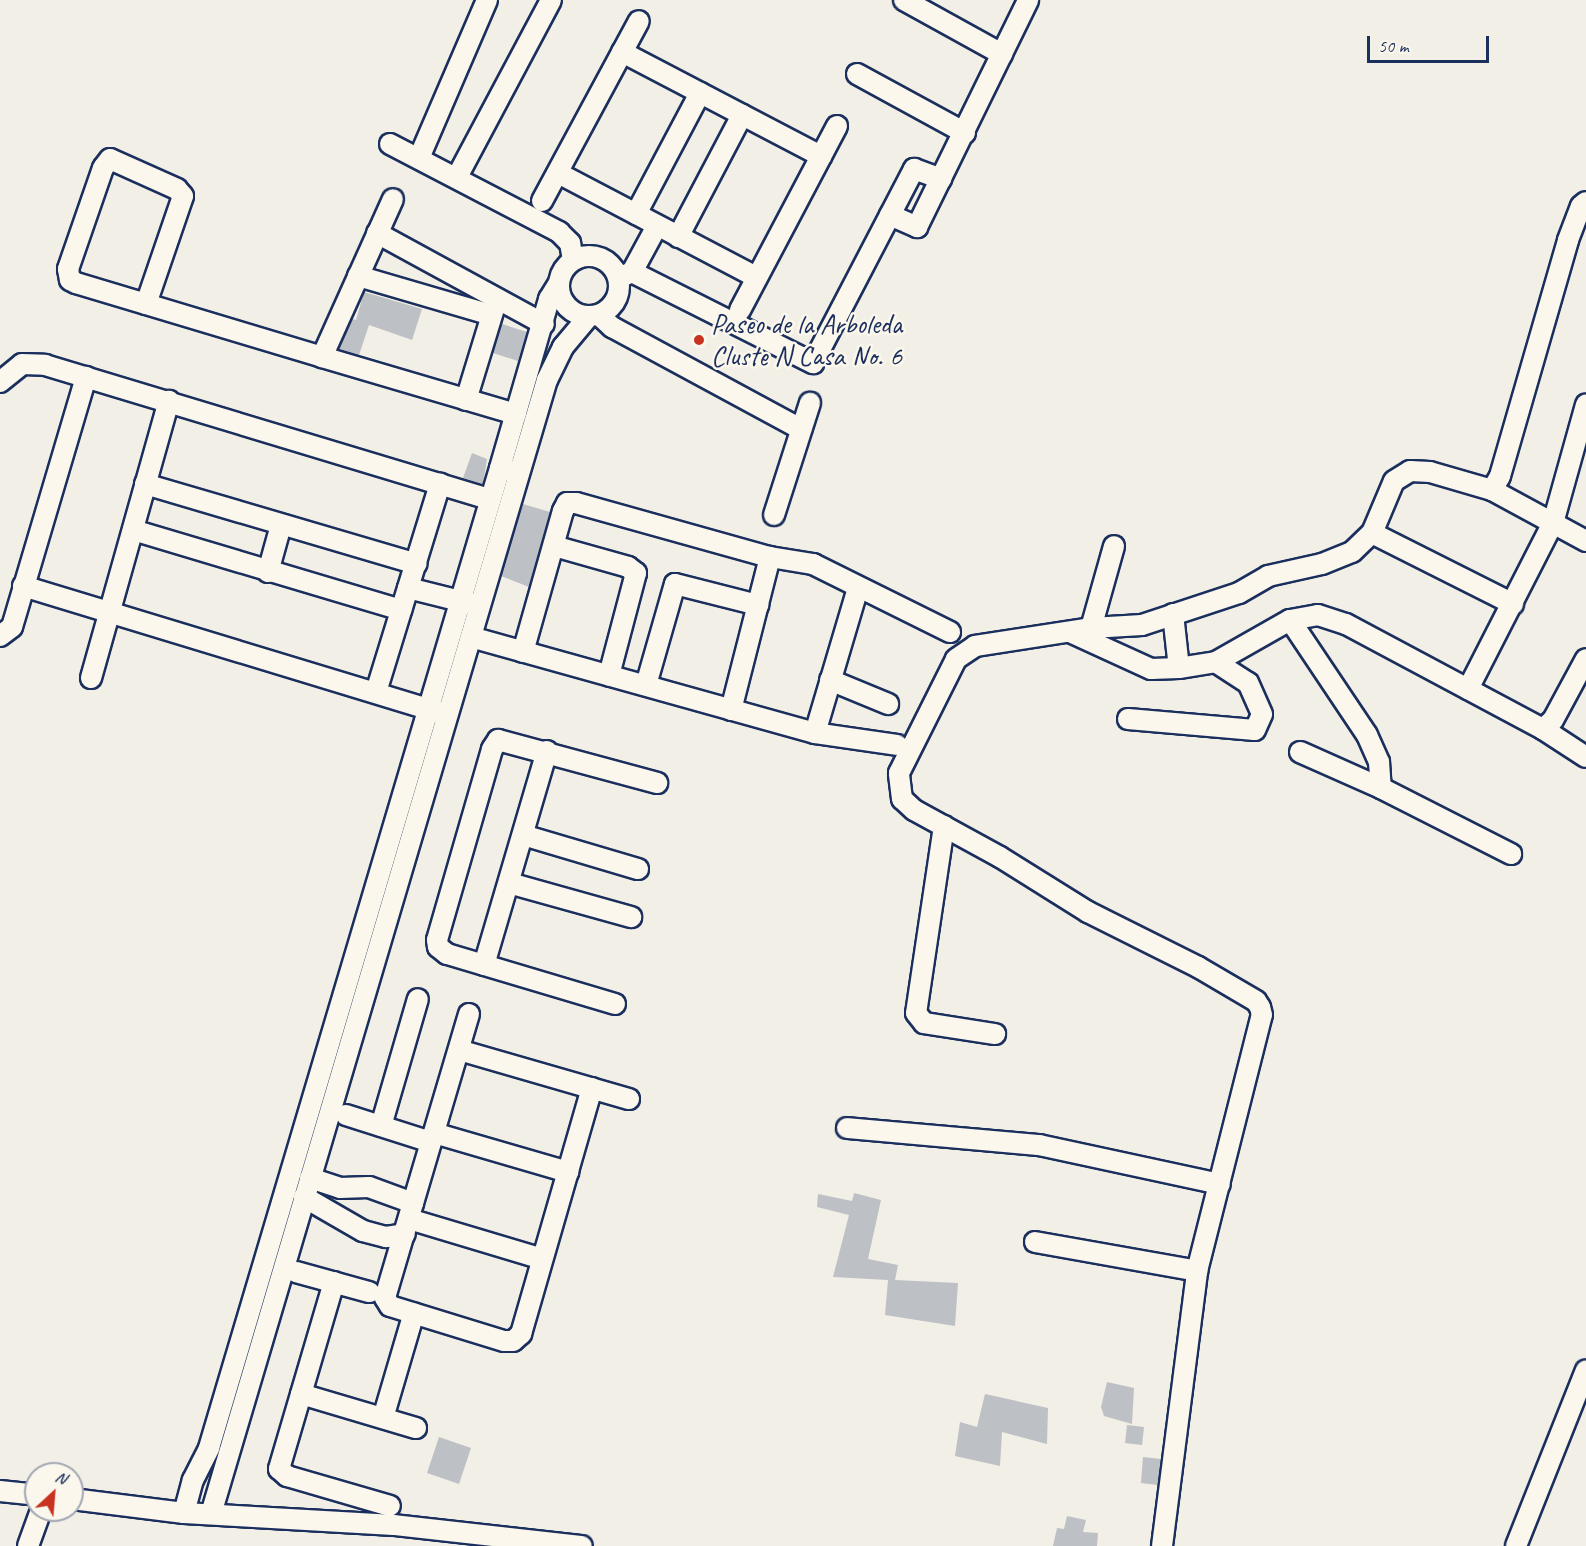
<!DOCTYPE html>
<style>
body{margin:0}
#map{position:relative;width:1586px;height:1546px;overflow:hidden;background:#f2efe6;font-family:Caveat,sans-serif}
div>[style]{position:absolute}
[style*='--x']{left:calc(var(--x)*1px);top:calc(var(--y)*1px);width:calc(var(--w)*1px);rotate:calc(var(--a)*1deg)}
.building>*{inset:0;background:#bdc0c4}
.roads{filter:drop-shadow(2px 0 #1b2f5e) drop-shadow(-2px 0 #1b2f5e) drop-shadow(0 2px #1b2f5e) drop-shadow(0 -2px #1b2f5e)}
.minor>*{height:20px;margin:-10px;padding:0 10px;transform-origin:10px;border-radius:10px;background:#fbf7ec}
.minor>.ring{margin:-10px;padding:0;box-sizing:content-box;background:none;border:20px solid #fbf7ec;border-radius:50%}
.dots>*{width:16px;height:16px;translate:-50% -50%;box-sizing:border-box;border:3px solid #fbf7ec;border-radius:50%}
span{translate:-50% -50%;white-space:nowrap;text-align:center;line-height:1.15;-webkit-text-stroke:5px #fbf7ec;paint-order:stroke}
.poi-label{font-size:28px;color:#1b2f5e}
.left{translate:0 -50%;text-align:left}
.north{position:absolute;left:24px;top:1462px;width:60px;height:60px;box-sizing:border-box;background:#fbf7ec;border:2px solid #a1a7b3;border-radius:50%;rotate:26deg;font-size:16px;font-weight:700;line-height:24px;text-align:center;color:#1b2f5e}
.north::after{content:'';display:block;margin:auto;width:21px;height:27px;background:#c8321e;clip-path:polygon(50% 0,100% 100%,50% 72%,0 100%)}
.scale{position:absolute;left:1367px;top:36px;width:122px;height:27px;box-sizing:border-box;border:3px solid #1b2f5e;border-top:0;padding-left:8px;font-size:18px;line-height:21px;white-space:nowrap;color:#1b2f5e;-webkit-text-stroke:4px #fbf7ec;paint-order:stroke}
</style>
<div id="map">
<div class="building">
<div style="clip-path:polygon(364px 292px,422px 309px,412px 340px,369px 325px,359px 355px,339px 349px,352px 319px,356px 320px)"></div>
<div style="clip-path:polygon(502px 324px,527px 332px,518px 361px,493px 353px)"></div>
<div style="clip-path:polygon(472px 453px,487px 459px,483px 484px,463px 478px)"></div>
<div style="clip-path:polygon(523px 504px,550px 512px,529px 587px,501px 576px)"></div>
<div style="clip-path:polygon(854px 1193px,881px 1200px,868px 1259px,898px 1265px,895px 1280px,958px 1283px,955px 1326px,885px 1315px,888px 1280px,833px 1277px,849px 1215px,817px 1207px,818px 1194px,852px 1201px)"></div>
<div style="clip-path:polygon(1107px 1382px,1134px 1388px,1132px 1424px,1104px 1416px,1101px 1407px)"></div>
<div style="clip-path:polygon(985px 1394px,1048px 1408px,1047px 1444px,1002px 1432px,1000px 1466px,955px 1456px,960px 1422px,977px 1427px)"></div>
<div style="clip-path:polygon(1127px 1425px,1144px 1427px,1142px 1445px,1125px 1443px)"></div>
<div style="clip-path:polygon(439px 1437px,471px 1448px,459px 1484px,427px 1473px)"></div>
<div style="clip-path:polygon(1143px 1457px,1161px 1459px,1158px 1485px,1141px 1483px)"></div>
<div style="clip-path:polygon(1067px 1516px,1086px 1520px,1083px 1532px,1098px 1533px,1097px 1546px,1053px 1546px,1057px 1528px,1064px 1529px)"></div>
</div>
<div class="roads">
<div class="minor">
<div style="--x:904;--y:0;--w:112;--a:28.9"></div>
<div style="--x:622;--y:52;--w:225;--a:27.6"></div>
<div style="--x:857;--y:74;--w:123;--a:28.6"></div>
<div style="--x:390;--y:144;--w:191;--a:27.5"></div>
<div style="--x:559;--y:232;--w:16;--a:45"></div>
<div style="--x:570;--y:243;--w:17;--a:80"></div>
<div style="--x:419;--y:158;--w:172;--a:-66.7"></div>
<div style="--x:558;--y:173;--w:224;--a:27.7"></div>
<div style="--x:457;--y:177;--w:200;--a:-62"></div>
<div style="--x:542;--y:201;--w:204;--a:-61.7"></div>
<div style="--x:636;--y:214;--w:137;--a:-62.1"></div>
<div style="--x:890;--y:215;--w:30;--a:24"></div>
<div style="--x:917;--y:227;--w:253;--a:-63.9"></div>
<div style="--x:377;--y:233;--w:190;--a:28.6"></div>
<div style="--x:678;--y:237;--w:138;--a:-62.3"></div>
<div class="ring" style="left:559px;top:256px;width:40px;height:40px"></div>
<div style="--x:632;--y:272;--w:52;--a:-61.5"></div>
<div style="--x:358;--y:276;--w:139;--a:16.3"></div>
<div style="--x:619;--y:278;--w:14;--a:-25"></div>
<div style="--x:632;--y:272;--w:203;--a:26.7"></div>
<div style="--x:813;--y:363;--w:219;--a:-62.5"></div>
<div style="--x:914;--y:169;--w:29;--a:20"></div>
<div style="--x:146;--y:304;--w:114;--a:-71.1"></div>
<div style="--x:183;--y:196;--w:9;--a:-131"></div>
<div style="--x:177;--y:189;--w:73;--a:-155.9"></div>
<div style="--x:110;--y:159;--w:11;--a:128"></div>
<div style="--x:103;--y:168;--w:107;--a:109.1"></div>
<div style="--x:68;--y:269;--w:11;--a:80"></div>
<div style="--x:70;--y:280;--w:7;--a:27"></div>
<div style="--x:76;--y:283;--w:257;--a:16.7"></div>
<div style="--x:322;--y:357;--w:202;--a:16.4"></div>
<div style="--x:740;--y:310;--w:208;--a:-62.2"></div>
<div style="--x:599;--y:315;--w:18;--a:43"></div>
<div style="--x:612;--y:327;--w:215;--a:28.4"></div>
<div style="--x:322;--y:357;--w:173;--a:-65.8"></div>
<div style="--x:0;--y:382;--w:28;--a:-39"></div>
<div style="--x:22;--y:364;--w:23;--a:2"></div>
<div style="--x:45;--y:365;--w:465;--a:16.8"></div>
<div style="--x:466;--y:400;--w:102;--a:-73"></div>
<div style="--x:511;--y:471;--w:11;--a:-165"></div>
<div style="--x:500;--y:468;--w:176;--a:-73.8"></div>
<div style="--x:549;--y:299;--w:19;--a:-58"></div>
<div style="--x:145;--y:484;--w:283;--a:16.4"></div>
<div style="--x:1492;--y:490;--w:16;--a:-60"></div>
<div style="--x:1500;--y:476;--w:246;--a:-73.9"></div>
<div style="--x:1568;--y:240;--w:36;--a:-69"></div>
<div style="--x:1581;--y:206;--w:6;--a:-39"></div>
<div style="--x:774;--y:515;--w:118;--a:-72.2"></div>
<div style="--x:133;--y:530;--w:280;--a:16.6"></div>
<div style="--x:1372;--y:533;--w:158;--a:26.7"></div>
<div style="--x:554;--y:546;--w:77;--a:15.8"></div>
<div style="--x:628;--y:567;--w:10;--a:37"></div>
<div style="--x:636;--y:573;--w:106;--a:104.8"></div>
<div style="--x:268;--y:572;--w:49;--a:-74.5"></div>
<div style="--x:23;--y:586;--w:433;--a:16.9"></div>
<div style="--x:408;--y:588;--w:66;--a:14"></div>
<div style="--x:1173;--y:614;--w:54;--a:83.7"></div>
<div style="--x:1290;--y:620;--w:138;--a:56.2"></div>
<div style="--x:1367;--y:735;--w:30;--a:66"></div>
<div style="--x:1379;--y:762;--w:26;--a:86"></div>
<div style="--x:1381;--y:788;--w:146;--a:26.9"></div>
<div style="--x:1091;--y:628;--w:85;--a:-74.3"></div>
<div style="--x:1072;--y:633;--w:87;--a:24.5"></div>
<div style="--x:1151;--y:669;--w:28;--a:-2"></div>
<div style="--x:1179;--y:668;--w:37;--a:-9"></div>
<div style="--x:1216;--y:662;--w:85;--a:-29.6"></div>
<div style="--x:1290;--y:620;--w:28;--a:-10"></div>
<div style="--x:1318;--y:615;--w:29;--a:18"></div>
<div style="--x:1346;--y:624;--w:223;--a:28.1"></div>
<div style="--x:1543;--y:729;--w:51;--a:33.1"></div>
<div style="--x:0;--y:636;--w:15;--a:-37"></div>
<div style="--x:12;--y:627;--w:261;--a:-73.5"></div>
<div style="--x:471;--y:637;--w:357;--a:15.6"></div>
<div style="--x:815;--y:733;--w:83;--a:8.3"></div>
<div style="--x:523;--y:652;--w:147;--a:-74.2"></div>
<div style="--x:563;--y:511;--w:9;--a:-63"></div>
<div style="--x:567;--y:503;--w:9;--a:0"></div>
<div style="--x:576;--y:503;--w:201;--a:15.6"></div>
<div style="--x:770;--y:557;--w:44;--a:9.2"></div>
<div style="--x:813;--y:564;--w:153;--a:26.4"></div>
<div style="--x:91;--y:678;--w:288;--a:-74.3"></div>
<div style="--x:830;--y:680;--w:63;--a:22.5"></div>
<div style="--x:646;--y:685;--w:105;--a:-74"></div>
<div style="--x:675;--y:584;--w:86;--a:14.2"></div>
<div style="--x:1468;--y:689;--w:186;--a:-62.9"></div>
<div style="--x:1553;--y:523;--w:123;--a:-74.4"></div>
<div style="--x:376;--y:692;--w:218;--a:-72.9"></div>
<div style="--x:731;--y:710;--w:158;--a:-75.7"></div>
<div style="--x:1128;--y:719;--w:127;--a:5"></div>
<div style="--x:1255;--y:730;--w:17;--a:-66"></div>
<div style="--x:1262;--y:714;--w:34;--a:-114"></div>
<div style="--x:1248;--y:683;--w:38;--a:-147"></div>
<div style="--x:1543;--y:729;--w:13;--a:-42"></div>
<div style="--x:1553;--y:720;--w:69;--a:-61.6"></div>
<div style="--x:815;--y:733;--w:151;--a:-73.5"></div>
<div style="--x:1300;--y:752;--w:89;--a:24"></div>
<div style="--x:944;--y:826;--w:189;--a:98.5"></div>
<div style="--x:916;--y:1013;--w:13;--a:51"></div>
<div style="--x:924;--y:1023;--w:72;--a:8.8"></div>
<div style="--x:523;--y:835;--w:120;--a:16.5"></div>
<div style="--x:509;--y:883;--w:127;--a:15.6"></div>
<div style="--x:484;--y:965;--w:223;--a:-73.6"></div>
<div style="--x:615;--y:1004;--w:175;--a:-163.4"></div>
<div style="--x:447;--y:954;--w:11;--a:-142"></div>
<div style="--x:438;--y:947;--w:7;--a:-98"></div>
<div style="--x:437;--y:940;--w:199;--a:-73.9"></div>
<div style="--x:492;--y:749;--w:11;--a:-56"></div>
<div style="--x:498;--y:740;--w:165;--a:15.1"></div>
<div style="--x:469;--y:1014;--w:296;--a:106.5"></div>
<div style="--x:385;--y:1298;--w:9;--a:58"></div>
<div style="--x:390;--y:1306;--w:119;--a:17.1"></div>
<div style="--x:504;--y:1341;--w:9;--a:0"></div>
<div style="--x:513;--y:1341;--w:11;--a:-41"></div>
<div style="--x:521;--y:1334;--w:256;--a:-73.9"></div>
<div style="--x:459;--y:1050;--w:177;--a:16.1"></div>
<div style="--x:346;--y:1115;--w:89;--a:17.6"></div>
<div style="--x:381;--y:1126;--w:132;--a:-73.8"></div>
<div style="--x:847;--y:1128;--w:193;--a:5.1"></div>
<div style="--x:1039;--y:1145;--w:185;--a:12.2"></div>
<div style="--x:434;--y:1133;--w:140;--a:16.2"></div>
<div style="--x:310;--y:1178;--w:32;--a:18"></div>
<div style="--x:340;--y:1188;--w:29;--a:-2"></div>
<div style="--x:369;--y:1187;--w:47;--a:20"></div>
<div style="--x:304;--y:1197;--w:68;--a:30"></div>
<div style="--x:363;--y:1231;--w:24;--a:15"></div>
<div style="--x:386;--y:1237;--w:19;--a:-9"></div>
<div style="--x:409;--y:1219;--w:139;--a:16.7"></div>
<div style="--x:1035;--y:1242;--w:165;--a:10.1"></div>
<div style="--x:296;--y:1272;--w:76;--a:15.3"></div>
<div style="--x:334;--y:1282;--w:195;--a:106.4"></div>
<div style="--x:279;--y:1469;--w:11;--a:41"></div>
<div style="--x:287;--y:1476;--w:107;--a:16.2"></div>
<div style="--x:301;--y:1394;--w:120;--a:16.5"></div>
<div style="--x:383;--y:1418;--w:109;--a:-73.6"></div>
<div style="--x:0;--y:1491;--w:36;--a:6"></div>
<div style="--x:72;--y:1499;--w:113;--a:7.1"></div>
<div style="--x:184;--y:1513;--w:210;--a:3.3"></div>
<div style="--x:394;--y:1525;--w:189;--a:6.4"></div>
<div style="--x:184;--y:1513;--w:34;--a:-75"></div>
<div style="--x:193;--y:1480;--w:36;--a:-63"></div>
<div style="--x:209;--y:1448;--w:1022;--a:-73.46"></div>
<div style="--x:211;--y:1514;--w:1183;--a:-73.5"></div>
<div style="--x:547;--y:380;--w:37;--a:-64"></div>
<div style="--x:563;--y:347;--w:40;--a:-50"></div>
<div style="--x:28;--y:1546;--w:38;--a:-70"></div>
<div style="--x:1162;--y:1546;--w:277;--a:-82.7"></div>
<div style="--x:1197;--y:1271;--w:264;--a:-75.8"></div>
<div style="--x:1262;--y:1015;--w:8;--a:-104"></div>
<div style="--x:1260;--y:1007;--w:7;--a:-124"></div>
<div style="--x:1256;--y:1001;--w:67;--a:-149.6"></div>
<div style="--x:1198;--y:967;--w:123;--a:-153.4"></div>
<div style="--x:1088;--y:912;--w:104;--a:-148"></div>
<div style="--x:1000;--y:857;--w:98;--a:-151.3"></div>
<div style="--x:914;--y:810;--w:16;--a:-137"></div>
<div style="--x:902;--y:799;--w:26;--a:-97"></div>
<div style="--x:899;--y:773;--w:127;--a:-63.4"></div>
<div style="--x:956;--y:659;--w:23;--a:-34"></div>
<div style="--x:975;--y:646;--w:117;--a:-8.8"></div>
<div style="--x:1091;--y:628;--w:51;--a:-3.4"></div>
<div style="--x:1142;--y:625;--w:102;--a:-18.3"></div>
<div style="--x:1239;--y:593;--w:34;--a:-30"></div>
<div style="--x:1268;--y:576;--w:55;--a:-12.5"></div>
<div style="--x:1322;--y:564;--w:32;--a:-22"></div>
<div style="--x:1352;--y:552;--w:28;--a:-44"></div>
<div style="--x:1372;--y:533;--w:56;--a:-67.1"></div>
<div style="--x:1394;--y:481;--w:19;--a:-32"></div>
<div style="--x:1410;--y:471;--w:20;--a:3"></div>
<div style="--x:1430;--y:472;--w:65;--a:16.2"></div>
<div style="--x:1492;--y:490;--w:107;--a:28.5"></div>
<div style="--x:1516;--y:1546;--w:189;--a:-68.3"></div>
</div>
</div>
<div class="dots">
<div style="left:699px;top:340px;background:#c8321e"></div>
</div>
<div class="poi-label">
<span class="left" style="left:711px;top:340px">Paseo de la Arboleda<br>Cluste N Casa No. 6</span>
</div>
<div class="north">N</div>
<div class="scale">50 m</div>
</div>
